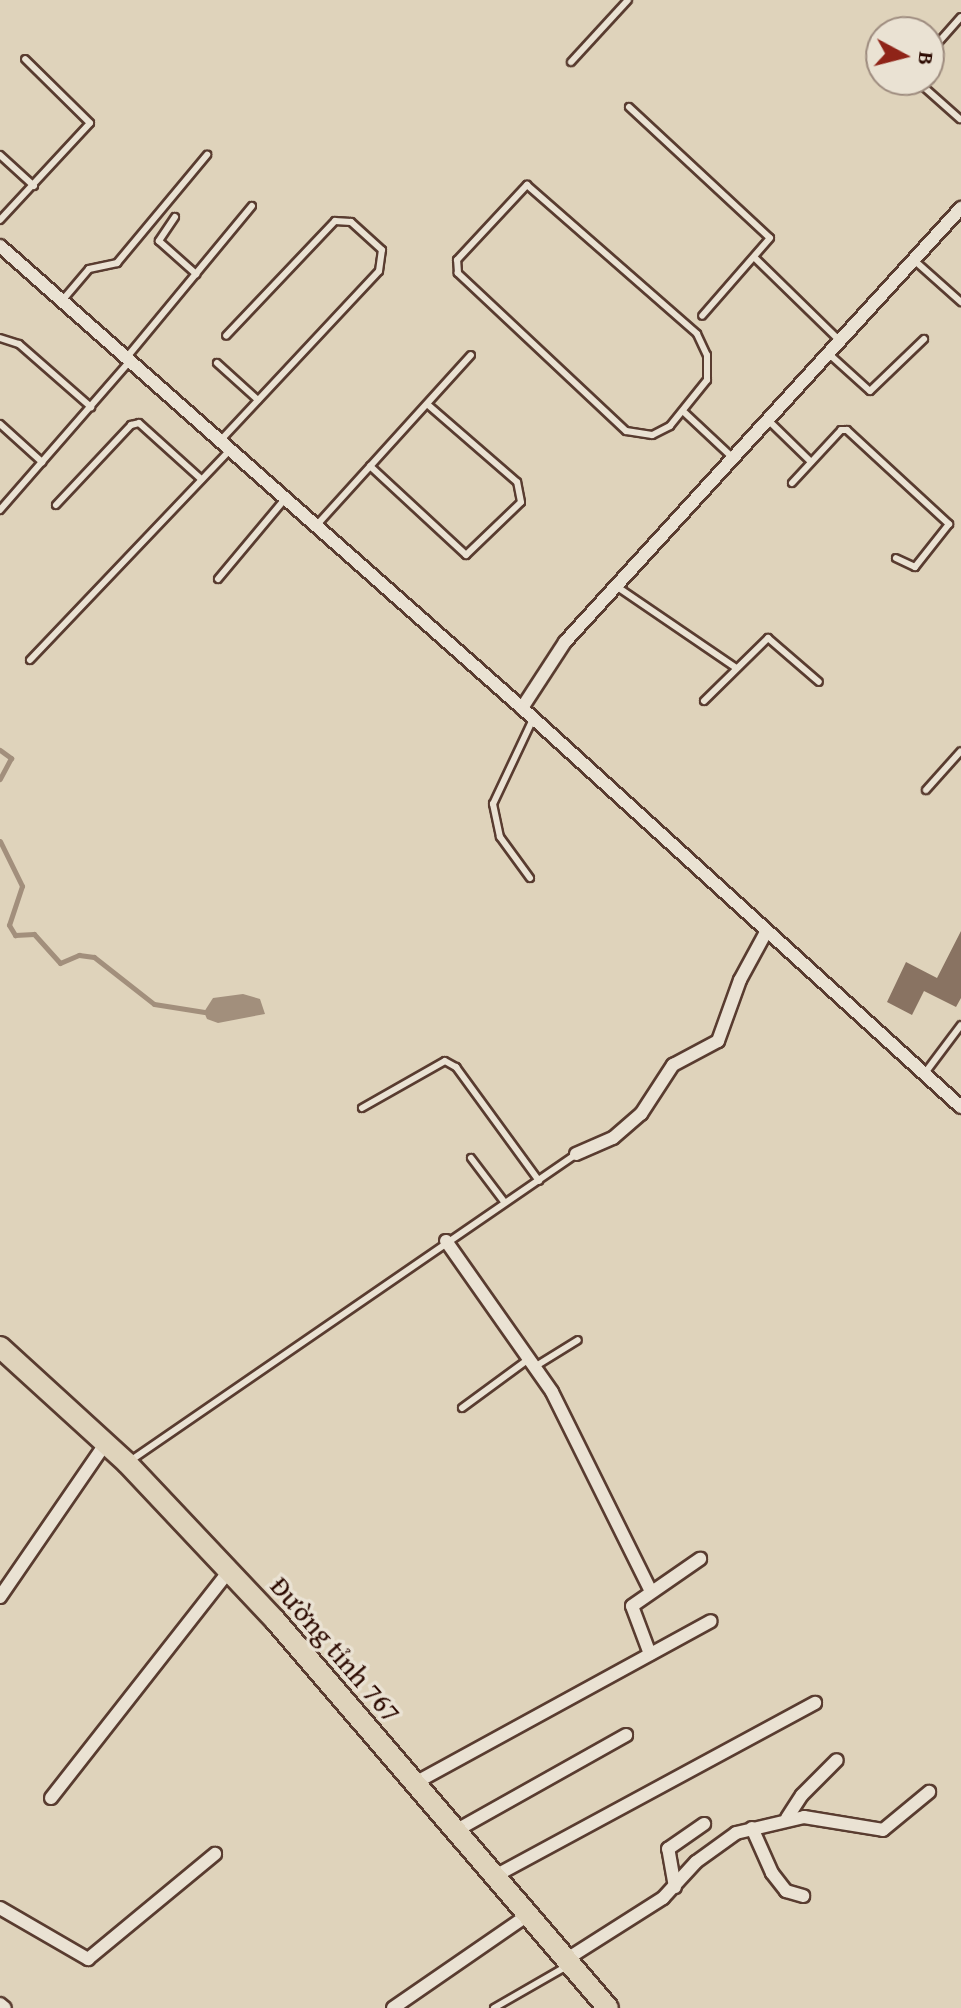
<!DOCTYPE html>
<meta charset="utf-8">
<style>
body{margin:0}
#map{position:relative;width:961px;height:2008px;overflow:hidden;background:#dfd3bb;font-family:"Gentium Book Plus",serif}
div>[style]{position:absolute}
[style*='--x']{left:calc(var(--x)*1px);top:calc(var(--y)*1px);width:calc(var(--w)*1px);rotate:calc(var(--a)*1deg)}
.water>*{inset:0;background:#a28f7c}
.stream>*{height:5px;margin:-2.5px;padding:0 2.5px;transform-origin:2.5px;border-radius:2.5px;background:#a28f7c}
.building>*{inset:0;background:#897362}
.roads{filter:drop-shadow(2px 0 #593c30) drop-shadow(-2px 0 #593c30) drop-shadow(0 2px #593c30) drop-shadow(0 -2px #593c30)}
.lane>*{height:6px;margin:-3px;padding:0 3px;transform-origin:3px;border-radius:3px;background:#eae2d3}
.street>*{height:12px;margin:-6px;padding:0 6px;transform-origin:6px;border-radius:6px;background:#eae2d3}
.primary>*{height:20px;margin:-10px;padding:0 10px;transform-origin:10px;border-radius:10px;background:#dfd3bb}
span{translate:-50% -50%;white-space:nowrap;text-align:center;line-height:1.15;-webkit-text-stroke:7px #eae2d3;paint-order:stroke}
.street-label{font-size:28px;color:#2c0a01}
.north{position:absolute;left:865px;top:16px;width:80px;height:80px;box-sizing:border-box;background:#eae2d3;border:2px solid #9e8c7f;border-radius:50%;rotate:97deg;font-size:22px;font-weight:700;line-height:32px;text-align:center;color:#2c0a01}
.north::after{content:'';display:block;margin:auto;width:28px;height:36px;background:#8f2418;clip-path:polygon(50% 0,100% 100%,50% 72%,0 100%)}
</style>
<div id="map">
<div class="water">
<div style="clip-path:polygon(243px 994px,260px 999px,265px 1014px,218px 1023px,207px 1019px,204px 1012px,213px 998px)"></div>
</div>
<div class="stream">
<div style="--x:0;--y:750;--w:14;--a:36"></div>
<div style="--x:11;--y:758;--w:24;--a:118"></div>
<div style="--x:0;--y:841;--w:50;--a:63.9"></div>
<div style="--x:22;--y:886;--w:41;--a:108.4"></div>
<div style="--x:9;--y:925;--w:12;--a:59"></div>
<div style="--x:15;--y:935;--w:19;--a:-3"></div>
<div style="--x:34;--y:934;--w:39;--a:48"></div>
<div style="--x:60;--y:963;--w:21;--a:-23"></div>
<div style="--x:79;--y:955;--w:15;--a:8"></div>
<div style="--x:94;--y:957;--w:76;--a:38.1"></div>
<div style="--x:154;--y:1004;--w:51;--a:9.1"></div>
</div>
<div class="building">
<div style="clip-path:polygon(961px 931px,961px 998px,956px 1007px,924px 991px,912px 1015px,887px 1002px,906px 962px,937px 978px)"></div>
</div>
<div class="roads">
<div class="lane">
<div style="--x:878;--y:47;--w:4;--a:45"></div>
<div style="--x:929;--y:53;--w:48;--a:-48.4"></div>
<div style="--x:571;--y:62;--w:84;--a:-47.4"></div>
<div style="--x:916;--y:80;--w:59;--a:41.6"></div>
<div style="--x:629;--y:107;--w:192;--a:42.9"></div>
<div style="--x:770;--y:238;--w:103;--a:131.1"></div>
<div style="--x:0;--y:155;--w:46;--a:42.4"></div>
<div style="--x:527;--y:185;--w:226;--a:41.2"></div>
<div style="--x:697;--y:334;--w:23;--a:65"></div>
<div style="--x:707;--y:355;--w:25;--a:90"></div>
<div style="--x:707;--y:380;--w:59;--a:128.8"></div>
<div style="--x:670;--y:426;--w:20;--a:153"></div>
<div style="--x:652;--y:435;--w:26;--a:-171"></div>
<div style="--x:626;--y:431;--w:231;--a:-136.8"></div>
<div style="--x:458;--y:273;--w:13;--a:-94"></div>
<div style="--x:457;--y:260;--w:103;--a:-47"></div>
<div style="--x:175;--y:217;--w:29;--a:124"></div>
<div style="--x:159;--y:241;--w:50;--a:41.7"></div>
<div style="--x:0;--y:220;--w:132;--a:-47.1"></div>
<div style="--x:90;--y:123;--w:91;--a:-135.4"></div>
<div style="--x:755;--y:258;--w:120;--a:44.3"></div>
<div style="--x:915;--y:261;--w:62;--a:41.7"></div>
<div style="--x:61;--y:302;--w:43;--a:-49.7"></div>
<div style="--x:89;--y:269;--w:29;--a:-12"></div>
<div style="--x:117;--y:263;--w:141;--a:-50.2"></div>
<div style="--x:0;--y:338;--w:20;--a:18"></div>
<div style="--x:19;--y:344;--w:96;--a:41.2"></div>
<div style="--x:829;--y:354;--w:55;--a:42.1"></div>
<div style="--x:870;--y:391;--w:75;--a:-43.9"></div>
<div style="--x:127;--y:357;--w:196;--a:-50.4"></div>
<div style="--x:217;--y:363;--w:55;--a:42.1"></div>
<div style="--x:685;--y:413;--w:64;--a:43.1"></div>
<div style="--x:768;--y:420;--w:60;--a:44.3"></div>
<div style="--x:0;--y:424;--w:57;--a:42.1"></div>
<div style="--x:219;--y:442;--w:234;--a:-46.9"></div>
<div style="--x:379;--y:271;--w:21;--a:-82"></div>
<div style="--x:382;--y:250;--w:42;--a:-137.9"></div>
<div style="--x:351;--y:222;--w:16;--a:-176"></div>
<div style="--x:335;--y:221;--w:158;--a:133.5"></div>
<div style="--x:370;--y:466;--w:131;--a:42.8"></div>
<div style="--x:466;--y:555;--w:76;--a:-43.9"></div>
<div style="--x:521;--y:502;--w:20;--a:-101"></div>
<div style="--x:517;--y:482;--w:119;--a:-139.1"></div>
<div style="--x:792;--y:483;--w:72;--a:-47.2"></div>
<div style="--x:841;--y:430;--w:6;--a:0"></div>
<div style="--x:847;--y:430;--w:139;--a:42.7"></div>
<div style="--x:949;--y:524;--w:55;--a:128.3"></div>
<div style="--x:915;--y:567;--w:21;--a:-155"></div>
<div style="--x:56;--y:505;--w:110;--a:-46.8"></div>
<div style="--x:131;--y:425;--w:8;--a:-14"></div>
<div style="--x:139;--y:423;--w:84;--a:42.1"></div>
<div style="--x:0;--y:510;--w:196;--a:-48.9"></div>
<div style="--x:315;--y:527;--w:232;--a:-47.8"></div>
<div style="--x:218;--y:579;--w:103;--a:-50.1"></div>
<div style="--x:616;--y:586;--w:145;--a:34.3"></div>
<div style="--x:30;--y:660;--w:289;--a:-46.4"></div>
<div style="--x:704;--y:701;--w:90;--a:-44.5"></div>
<div style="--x:768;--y:638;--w:67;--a:40.8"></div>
<div style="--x:926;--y:790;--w:52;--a:-48.1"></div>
<div style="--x:530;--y:878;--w:51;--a:-126.2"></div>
<div style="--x:500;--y:837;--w:34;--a:-102"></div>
<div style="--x:493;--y:804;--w:94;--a:-64.8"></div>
<div style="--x:925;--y:1073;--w:60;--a:-53.1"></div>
<div style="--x:362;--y:1108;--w:95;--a:-29.5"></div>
<div style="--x:445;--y:1061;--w:13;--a:29"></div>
<div style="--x:456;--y:1067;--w:141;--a:53.9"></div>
<div style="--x:471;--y:1158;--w:56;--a:52.9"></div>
<div style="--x:536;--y:1366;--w:49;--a:-31.8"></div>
<div style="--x:462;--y:1408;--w:84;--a:-36.3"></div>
<div style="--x:130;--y:1461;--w:540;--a:-34.51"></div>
<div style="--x:494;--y:2008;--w:84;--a:-29.9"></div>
</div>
<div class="street">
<div style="--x:0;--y:246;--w:697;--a:41.51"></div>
<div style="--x:522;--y:708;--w:79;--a:-56.9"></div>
<div style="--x:565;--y:642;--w:588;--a:-47.62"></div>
<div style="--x:522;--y:708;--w:593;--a:42.27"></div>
<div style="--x:576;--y:1154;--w:40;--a:-23.4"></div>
<div style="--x:613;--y:1138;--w:37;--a:-41"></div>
<div style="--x:641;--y:1114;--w:59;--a:-56.9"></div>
<div style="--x:673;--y:1065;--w:51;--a:-28.1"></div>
<div style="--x:718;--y:1041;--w:65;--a:-70.2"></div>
<div style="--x:740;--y:980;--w:52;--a:-61.5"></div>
<div style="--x:446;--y:1241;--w:184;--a:54.9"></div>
<div style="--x:552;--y:1392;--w:222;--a:63.6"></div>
<div style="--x:0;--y:1597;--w:186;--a:-55.5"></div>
<div style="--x:650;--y:1654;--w:51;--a:-110.6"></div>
<div style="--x:632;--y:1606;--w:83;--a:-34.7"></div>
<div style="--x:415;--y:1783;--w:337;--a:-28.7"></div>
<div style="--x:51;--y:1798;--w:288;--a:-51.9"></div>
<div style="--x:787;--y:1818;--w:27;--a:-57"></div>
<div style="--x:802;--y:1795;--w:49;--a:-45"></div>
<div style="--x:752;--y:1828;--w:49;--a:66"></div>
<div style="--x:772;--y:1873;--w:23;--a:52"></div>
<div style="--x:786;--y:1891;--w:18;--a:16"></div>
<div style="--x:457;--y:1830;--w:194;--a:-29.3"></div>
<div style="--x:495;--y:1876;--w:364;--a:-28.4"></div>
<div style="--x:675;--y:1887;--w:39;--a:-100"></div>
<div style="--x:668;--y:1849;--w:44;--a:-34.8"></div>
<div style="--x:0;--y:1908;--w:102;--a:30.1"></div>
<div style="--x:88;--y:1959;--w:165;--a:-39.6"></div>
<div style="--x:567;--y:1959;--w:114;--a:-32.4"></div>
<div style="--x:663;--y:1898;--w:49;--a:-47.5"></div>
<div style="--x:696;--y:1862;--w:49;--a:-35.9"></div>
<div style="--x:736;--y:1833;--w:70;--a:-13.2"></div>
<div style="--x:804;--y:1817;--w:80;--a:9.3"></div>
<div style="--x:883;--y:1830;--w:60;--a:-39.6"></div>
<div style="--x:0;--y:2004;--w:6;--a:39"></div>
<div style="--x:393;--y:2008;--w:164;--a:-34.6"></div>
</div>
<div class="primary">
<div style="--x:0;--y:1347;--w:172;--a:42.4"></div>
<div style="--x:127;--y:1463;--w:216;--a:46.7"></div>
<div style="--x:275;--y:1620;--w:511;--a:49.36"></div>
</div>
</div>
<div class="street-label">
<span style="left:336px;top:1649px;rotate:49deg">Đường tỉnh 767</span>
</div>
<div class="north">B</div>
</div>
